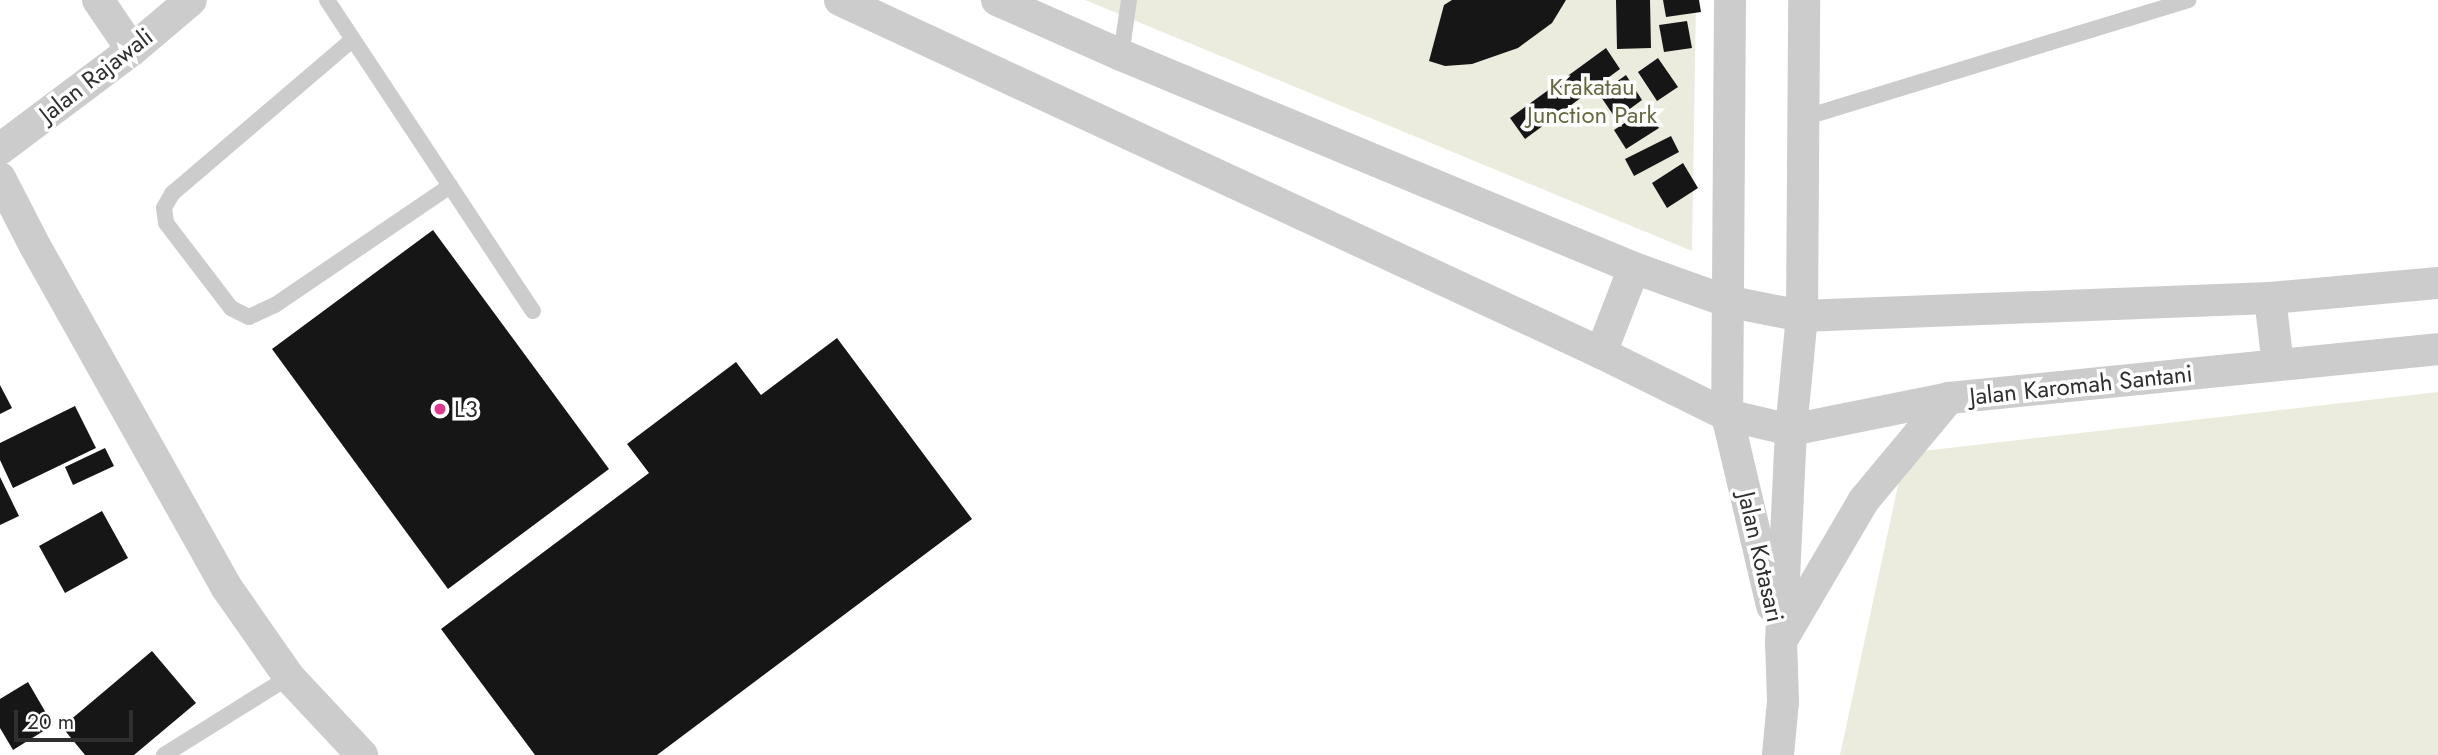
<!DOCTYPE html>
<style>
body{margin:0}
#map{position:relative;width:2438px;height:755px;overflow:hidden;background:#fff;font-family:Jost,sans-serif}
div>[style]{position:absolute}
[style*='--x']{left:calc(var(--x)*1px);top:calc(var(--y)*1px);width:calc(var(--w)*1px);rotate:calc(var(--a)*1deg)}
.green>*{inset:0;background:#ebecdd}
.building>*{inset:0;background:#161616}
.service>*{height:16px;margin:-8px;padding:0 8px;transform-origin:8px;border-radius:8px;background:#ccc}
.minor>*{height:32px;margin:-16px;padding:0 16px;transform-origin:16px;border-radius:16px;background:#ccc}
.dots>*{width:19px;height:19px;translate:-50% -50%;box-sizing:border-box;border:4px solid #fff;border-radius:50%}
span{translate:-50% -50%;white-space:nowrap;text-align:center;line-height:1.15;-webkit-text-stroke:7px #fff;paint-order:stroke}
.street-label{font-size:24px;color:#2f2f2f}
.park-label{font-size:24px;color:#66693e}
.poi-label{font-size:24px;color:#2f2f2f}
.left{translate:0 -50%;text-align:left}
.scale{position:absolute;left:14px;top:710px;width:119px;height:32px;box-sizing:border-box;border:4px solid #2f2f2f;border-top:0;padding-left:9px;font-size:21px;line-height:24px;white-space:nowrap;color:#2f2f2f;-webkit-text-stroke:5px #fff;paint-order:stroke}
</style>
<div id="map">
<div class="green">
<div style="clip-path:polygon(1085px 0,1696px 0,1692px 251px)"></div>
<div style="clip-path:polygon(2438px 392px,2438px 755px,1840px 755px,1905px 453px)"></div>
</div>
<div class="building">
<div style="clip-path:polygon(1452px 0,1566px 0,1552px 23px,1518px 48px,1472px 64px,1445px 66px,1429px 61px,1444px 5px)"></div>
<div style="clip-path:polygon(1616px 0,1650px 0,1651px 48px,1617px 49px)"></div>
<div style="clip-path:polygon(1663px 0,1699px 0,1701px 12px,1666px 17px)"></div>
<div style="clip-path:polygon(1687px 21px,1692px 48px,1664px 52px,1659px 25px)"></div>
<div style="clip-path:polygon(1606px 48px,1620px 69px,1525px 139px,1510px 118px)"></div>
<div style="clip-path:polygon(1658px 58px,1678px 87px,1657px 101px,1638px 72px)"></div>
<div style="clip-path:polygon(1626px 75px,1642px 100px,1616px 119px,1599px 94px)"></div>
<div style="clip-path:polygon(1646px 109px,1659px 128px,1626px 149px,1614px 130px)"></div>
<div style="clip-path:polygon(1671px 136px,1679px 152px,1634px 176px,1625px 159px)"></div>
<div style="clip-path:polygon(1683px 163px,1698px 188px,1667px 208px,1652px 183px)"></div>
<div style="clip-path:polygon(433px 230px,609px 469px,448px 589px,272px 349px)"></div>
<div style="clip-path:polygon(837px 338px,972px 519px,657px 755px,535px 755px,441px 629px,649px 473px,627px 444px,736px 362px,761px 395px)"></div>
<div style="clip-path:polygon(0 385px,12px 408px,0 414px)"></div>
<div style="clip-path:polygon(75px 406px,96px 448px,13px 488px,0 460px,0 443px)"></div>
<div style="clip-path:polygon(105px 448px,114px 466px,73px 485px,65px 467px)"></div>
<div style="clip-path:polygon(0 477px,19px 516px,0 525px)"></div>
<div style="clip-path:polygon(102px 511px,128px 558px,65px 593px,39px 546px)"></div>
<div style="clip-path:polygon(152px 651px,196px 703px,134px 755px,85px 755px,62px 727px)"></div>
<div style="clip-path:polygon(28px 682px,53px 725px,13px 750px,0 728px,0 699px)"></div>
</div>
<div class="service">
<div style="--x:327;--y:0;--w:373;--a:56.5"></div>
<div style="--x:352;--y:40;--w:237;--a:139.5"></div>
<div style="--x:172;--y:194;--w:16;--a:120"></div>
<div style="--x:164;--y:208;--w:15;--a:82"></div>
<div style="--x:166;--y:223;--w:107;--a:52.6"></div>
<div style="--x:231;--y:308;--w:20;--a:27"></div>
<div style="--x:249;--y:317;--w:29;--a:-25"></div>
<div style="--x:275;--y:305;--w:212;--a:-34.2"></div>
<div style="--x:1121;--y:55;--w:56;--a:-81.7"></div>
<div style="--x:1803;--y:118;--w:403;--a:-17"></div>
<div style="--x:164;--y:755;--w:147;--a:-32"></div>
</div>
<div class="minor">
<div style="--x:98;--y:0;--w:60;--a:55.8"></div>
<div style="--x:840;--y:0;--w:839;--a:24.88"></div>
<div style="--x:1601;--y:353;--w:140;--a:26.2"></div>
<div style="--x:1727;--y:415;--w:66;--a:13.2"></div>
<div style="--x:1791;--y:430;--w:161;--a:-11.4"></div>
<div style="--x:1949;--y:398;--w:491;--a:-5.7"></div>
<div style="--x:997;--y:0;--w:136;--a:23.9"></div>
<div style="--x:1121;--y:55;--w:555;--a:22.55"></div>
<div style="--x:1634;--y:268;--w:98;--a:19.7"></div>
<div style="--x:1726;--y:301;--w:77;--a:11.2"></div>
<div style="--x:1802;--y:316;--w:468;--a:-2.2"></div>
<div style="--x:2270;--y:298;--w:169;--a:-5.1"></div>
<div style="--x:1730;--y:0;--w:415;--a:90.4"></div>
<div style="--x:1727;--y:415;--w:196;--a:76.7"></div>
<div style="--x:0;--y:149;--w:165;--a:-36.9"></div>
<div style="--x:132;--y:50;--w:77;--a:-40.3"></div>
<div style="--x:0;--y:178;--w:76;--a:62.8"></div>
<div style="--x:35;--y:246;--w:392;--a:60.7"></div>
<div style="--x:227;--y:588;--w:108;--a:55.1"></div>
<div style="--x:289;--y:677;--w:107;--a:46.9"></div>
<div style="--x:2270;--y:298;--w:67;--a:83.2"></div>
<div style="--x:1601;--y:353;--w:91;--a:-68.8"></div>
<div style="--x:1783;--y:638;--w:160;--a:-59.6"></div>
<div style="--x:1864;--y:500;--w:133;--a:-50.2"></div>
<div style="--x:1778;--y:755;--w:54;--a:-84.7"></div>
<div style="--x:1783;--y:701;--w:59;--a:-91.9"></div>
<div style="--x:1781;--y:642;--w:212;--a:-87.3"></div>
<div style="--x:1791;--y:430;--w:115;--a:-84.5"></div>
<div style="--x:1802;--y:316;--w:316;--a:-89.6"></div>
</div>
<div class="dots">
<div style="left:440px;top:409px;background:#df3890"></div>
</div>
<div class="street-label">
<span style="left:96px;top:75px;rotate:-38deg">Jalan Rajawali</span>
<span style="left:2081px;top:385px;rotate:-6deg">Jalan Karomah Santani</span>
<span style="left:1761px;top:557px;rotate:77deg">Jalan Kotasari</span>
</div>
<div class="park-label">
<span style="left:1592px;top:101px">Krakatau<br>Junction Park</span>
</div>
<div class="poi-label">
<span class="left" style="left:454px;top:409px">L3</span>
</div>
<div class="scale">20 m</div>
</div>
